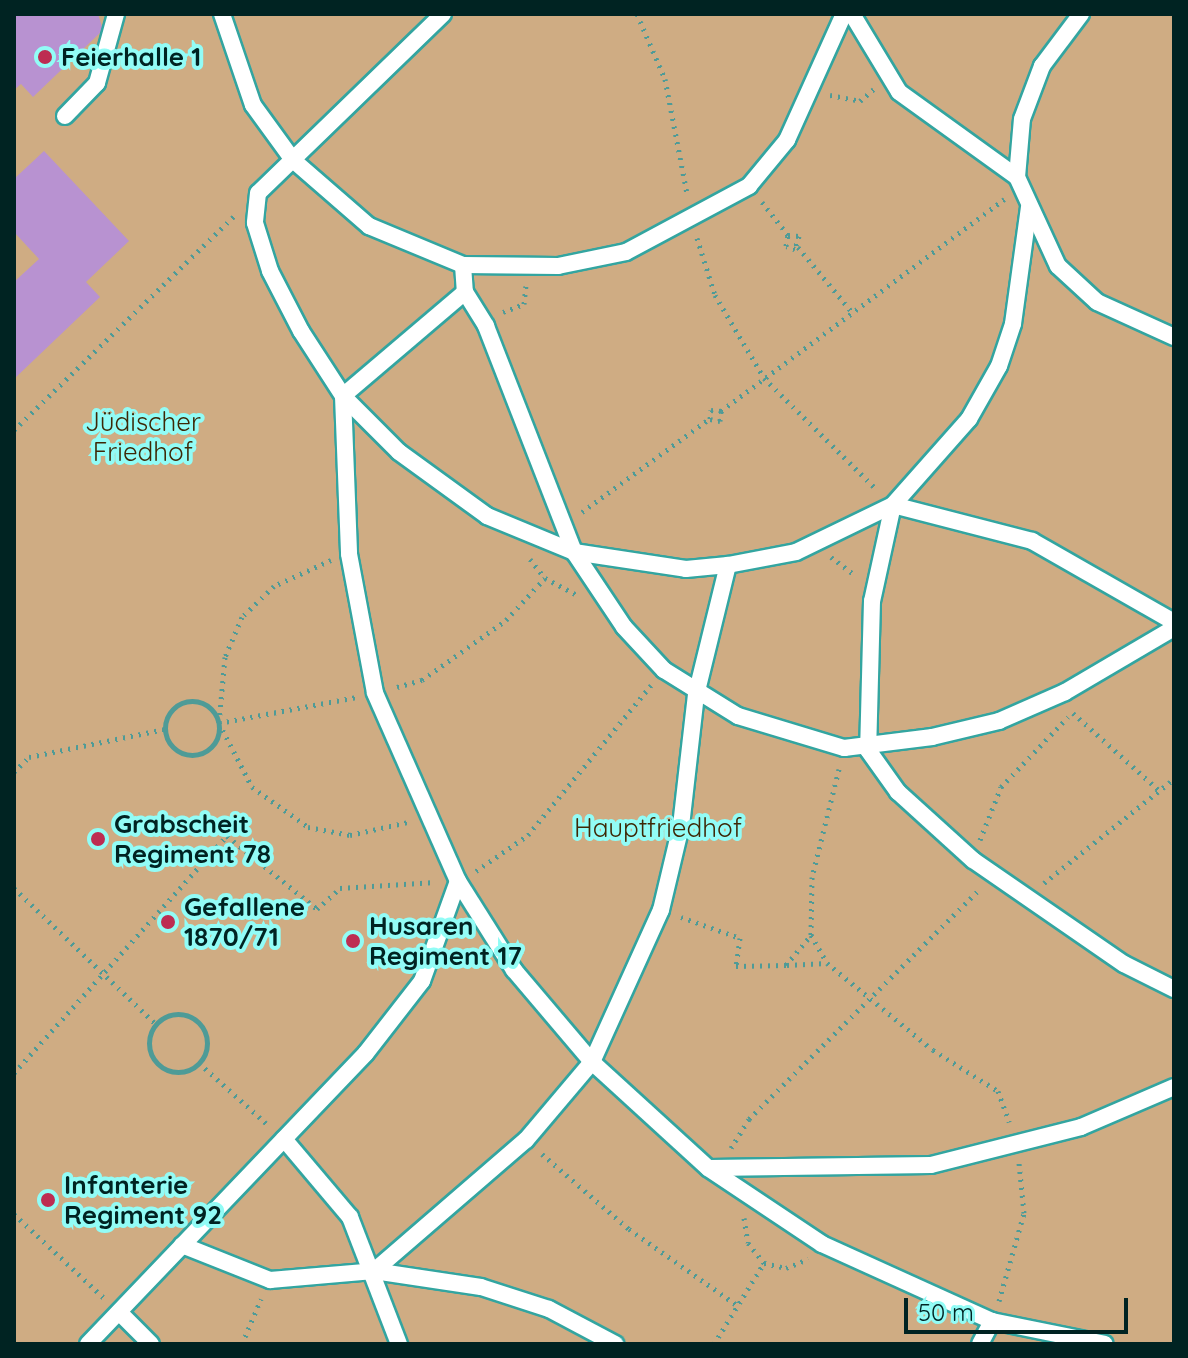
<!DOCTYPE html>
<meta charset="utf-8">
<style>
body{margin:0}
#map{position:relative;width:1188px;height:1358px;overflow:hidden;background:#84efe9;font-family:Quicksand,sans-serif}
div>[style]{position:absolute}
[style*='--x']{left:calc(var(--x)*1px);top:calc(var(--y)*1px);width:calc(var(--w)*1px);rotate:calc(var(--a)*1deg)}
.green>*{inset:0;background:#cfac83}
.building>*{inset:0;background:#b892d1}
.path>*{height:5px;margin-top:-2.5px;transform-origin:0;background:repeating-linear-gradient(90deg,#4e9b97 0 2px,transparent 0 8px)}
.path>.ring{margin:-2.5px;padding:0;box-sizing:content-box;background:none;border:5px solid #4e9b97;border-radius:50%}
.roads{filter:drop-shadow(2px 0 #33a5a0) drop-shadow(-2px 0 #33a5a0) drop-shadow(0 2px #33a5a0) drop-shadow(0 -2px #33a5a0)}
.lane>*{height:16px;margin:-8px;padding:0 8px;transform-origin:8px;border-radius:8px;background:#fff}
.dots>*{width:22px;height:22px;translate:-50% -50%;box-sizing:border-box;border:4px solid #92fcf6;border-radius:50%}
span{translate:-50% -50%;white-space:nowrap;text-align:center;line-height:1.15;-webkit-text-stroke:8px #92fcf6;paint-order:stroke}
.poi-label{font-size:26px;color:#002322;font-weight:700}
.left{translate:0 -50%;text-align:left}
.park-label{font-size:26px;color:#3e2706}
.frame{position:absolute;inset:0;border:16px solid #002322;pointer-events:none}
.scale{position:absolute;left:904px;top:1298px;width:224px;height:36px;box-sizing:border-box;border:4px solid #002322;border-top:0;padding-left:10px;font-size:24px;line-height:28px;white-space:nowrap;color:#002322;-webkit-text-stroke:6px #92fcf6;paint-order:stroke}
</style>
<div id="map">
<div class="green">
<div style="clip-path:polygon(14px 14px,1174px 14px,1174px 1344px,14px 1344px)"></div>
</div>
<div class="building">
<div style="clip-path:polygon(14px 14px,98px 14px,103px 30px,33px 97px,21px 84px,14px 90px)"></div>
<div style="clip-path:polygon(44px 151px,129px 241px,86px 282px,100px 297px,14px 379px,14px 282px,39px 259px,14px 232px,14px 179px)"></div>
</div>
<div class="path">
<div style="--x:637;--y:14;--w:71;--a:66.7"></div>
<div style="--x:665;--y:79;--w:116;--a:79.1"></div>
<div style="--x:830;--y:95;--w:31;--a:11"></div>
<div style="--x:860;--y:101;--w:18;--a:-41"></div>
<div style="--x:762;--y:202;--w:42;--a:51.8"></div>
<div style="--x:788;--y:235;--w:11;--a:5"></div>
<div style="--x:799;--y:236;--w:14;--a:107"></div>
<div style="--x:795;--y:249;--w:9;--a:-162"></div>
<div style="--x:786;--y:246;--w:11;--a:-80"></div>
<div style="--x:697;--y:238;--w:60;--a:72.5"></div>
<div style="--x:715;--y:295;--w:96;--a:59.4"></div>
<div style="--x:764;--y:378;--w:158;--a:44.7"></div>
<div style="--x:798;--y:247;--w:85;--a:50.3"></div>
<div style="--x:503;--y:312;--w:22;--a:-21"></div>
<div style="--x:524;--y:304;--w:18;--a:-84"></div>
<div style="--x:721;--y:411;--w:10;--a:96"></div>
<div style="--x:720;--y:421;--w:10;--a:-169"></div>
<div style="--x:710;--y:419;--w:9;--a:-84"></div>
<div style="--x:711;--y:410;--w:10;--a:6"></div>
<div style="--x:721;--y:411;--w:354;--a:-36.8"></div>
<div style="--x:14;--y:430;--w:307;--a:-44.2"></div>
<div style="--x:582;--y:512;--w:157;--a:-36.2"></div>
<div style="--x:831;--y:557;--w:31;--a:37"></div>
<div style="--x:530;--y:559;--w:24;--a:52"></div>
<div style="--x:545;--y:578;--w:36;--a:28"></div>
<div style="--x:331;--y:560;--w:63;--a:155.5"></div>
<div style="--x:274;--y:586;--w:45;--a:135.9"></div>
<div style="--x:242;--y:617;--w:43;--a:113"></div>
<div style="--x:225;--y:657;--w:66;--a:95.2"></div>
<div style="--x:219;--y:723;--w:72;--a:62.7"></div>
<div style="--x:252;--y:787;--w:69;--a:35.5"></div>
<div style="--x:308;--y:827;--w:43;--a:10.8"></div>
<div style="--x:350;--y:835;--w:59;--a:-12.6"></div>
<div style="--x:397;--y:687;--w:26;--a:-16"></div>
<div style="--x:422;--y:680;--w:103;--a:-35.5"></div>
<div style="--x:506;--y:620;--w:57;--a:-47.1"></div>
<div class="ring" style="left:165px;top:701px;width:49px;height:49px"></div>
<div style="--x:1073;--y:713;--w:118;--a:41.9"></div>
<div style="--x:219;--y:723;--w:139;--a:-10.7"></div>
<div style="--x:839;--y:769;--w:111;--a:104"></div>
<div style="--x:812;--y:877;--w:58;--a:91"></div>
<div style="--x:811;--y:935;--w:32;--a:60"></div>
<div style="--x:827;--y:963;--w:137;--a:39.4"></div>
<div style="--x:933;--y:1050;--w:77;--a:32.2"></div>
<div style="--x:998;--y:1091;--w:33;--a:70"></div>
<div style="--x:14;--y:772;--w:21;--a:-45"></div>
<div style="--x:29;--y:757;--w:139;--a:-11.6"></div>
<div style="--x:980;--y:840;--w:57;--a:-68.4"></div>
<div style="--x:1001;--y:787;--w:97;--a:-46.3"></div>
<div style="--x:476;--y:871;--w:63;--a:-34.7"></div>
<div style="--x:528;--y:835;--w:194;--a:-50.6"></div>
<div style="--x:1044;--y:883;--w:166;--a:-38.7"></div>
<div style="--x:14;--y:888;--w:197;--a:43.8"></div>
<div style="--x:681;--y:917;--w:63;--a:19.6"></div>
<div style="--x:740;--y:938;--w:28;--a:98"></div>
<div style="--x:736;--y:966;--w:50;--a:-1.1"></div>
<div style="--x:786;--y:965;--w:39;--a:-50"></div>
<div style="--x:787;--y:965;--w:40;--a:-2.9"></div>
<div class="ring" style="left:149px;top:1014px;width:53px;height:53px"></div>
<div style="--x:199;--y:1063;--w:91;--a:41.9"></div>
<div style="--x:14;--y:1073;--w:319;--a:-48.1"></div>
<div style="--x:227;--y:836;--w:116;--a:39"></div>
<div style="--x:317;--y:909;--w:31;--a:-42"></div>
<div style="--x:340;--y:888;--w:96;--a:-3.6"></div>
<div style="--x:731;--y:1148;--w:34;--a:-58"></div>
<div style="--x:749;--y:1119;--w:323;--a:-44.9"></div>
<div style="--x:542;--y:1154;--w:115;--a:40.8"></div>
<div style="--x:629;--y:1229;--w:133;--a:35.2"></div>
<div style="--x:14;--y:1214;--w:123;--a:43"></div>
<div style="--x:744;--y:1218;--w:25;--a:81"></div>
<div style="--x:748;--y:1243;--w:26;--a:51"></div>
<div style="--x:764;--y:1263;--w:23;--a:13"></div>
<div style="--x:786;--y:1268;--w:24;--a:-22"></div>
<div style="--x:999;--y:1301;--w:91;--a:-74.1"></div>
<div style="--x:1024;--y:1213;--w:50;--a:-95.7"></div>
<div style="--x:242;--y:1344;--w:49;--a:-67.1"></div>
<div style="--x:714;--y:1344;--w:95;--a:-58.3"></div>
</div>
<div class="roads">
<div class="lane">
<div style="--x:222;--y:14;--w:96;--a:71.2"></div>
<div style="--x:253;--y:105;--w:68;--a:54"></div>
<div style="--x:293;--y:160;--w:101;--a:41"></div>
<div style="--x:369;--y:226;--w:102;--a:22.5"></div>
<div style="--x:463;--y:265;--w:95;--a:0.6"></div>
<div style="--x:558;--y:266;--w:69;--a:-11.6"></div>
<div style="--x:626;--y:252;--w:140;--a:-28.2"></div>
<div style="--x:749;--y:186;--w:60;--a:-50.4"></div>
<div style="--x:787;--y:140;--w:138;--a:-65.7"></div>
<div style="--x:443;--y:14;--w:257;--a:135.9"></div>
<div style="--x:258;--y:193;--w:30;--a:96"></div>
<div style="--x:255;--y:223;--w:50;--a:72.6"></div>
<div style="--x:270;--y:271;--w:68;--a:62.7"></div>
<div style="--x:301;--y:331;--w:77;--a:57.1"></div>
<div style="--x:343;--y:396;--w:79;--a:45"></div>
<div style="--x:399;--y:452;--w:109;--a:36"></div>
<div style="--x:487;--y:516;--w:94;--a:22.5"></div>
<div style="--x:574;--y:552;--w:113;--a:8.6"></div>
<div style="--x:686;--y:569;--w:42;--a:-5.4"></div>
<div style="--x:728;--y:565;--w:69;--a:-10.8"></div>
<div style="--x:796;--y:552;--w:108;--a:-25.9"></div>
<div style="--x:893;--y:505;--w:144;--a:14.5"></div>
<div style="--x:1032;--y:541;--w:163;--a:29.7"></div>
<div style="--x:852;--y:14;--w:91;--a:58.9"></div>
<div style="--x:899;--y:92;--w:145;--a:35.8"></div>
<div style="--x:1017;--y:177;--w:98;--a:65.3"></div>
<div style="--x:1058;--y:266;--w:53;--a:42.7"></div>
<div style="--x:1097;--y:302;--w:85;--a:24.4"></div>
<div style="--x:65;--y:116;--w:46;--a:-45.9"></div>
<div style="--x:97;--y:83;--w:72;--a:-74.6"></div>
<div style="--x:1017;--y:177;--w:58;--a:-85.1"></div>
<div style="--x:1022;--y:119;--w:57;--a:-69.3"></div>
<div style="--x:1042;--y:66;--w:65;--a:-53.1"></div>
<div style="--x:1029;--y:207;--w:118;--a:97.8"></div>
<div style="--x:1013;--y:324;--w:44;--a:108.4"></div>
<div style="--x:999;--y:366;--w:61;--a:119.5"></div>
<div style="--x:969;--y:419;--w:115;--a:131.5"></div>
<div style="--x:893;--y:505;--w:98;--a:102.3"></div>
<div style="--x:872;--y:601;--w:149;--a:91.5"></div>
<div style="--x:868;--y:750;--w:52;--a:54.5"></div>
<div style="--x:898;--y:792;--w:101;--a:42.2"></div>
<div style="--x:973;--y:860;--w:183;--a:34.6"></div>
<div style="--x:1124;--y:964;--w:56;--a:26.6"></div>
<div style="--x:463;--y:265;--w:27;--a:86"></div>
<div style="--x:465;--y:292;--w:160;--a:139.6"></div>
<div style="--x:343;--y:396;--w:158;--a:87.8"></div>
<div style="--x:349;--y:554;--w:141;--a:79.4"></div>
<div style="--x:375;--y:693;--w:206;--a:66.2"></div>
<div style="--x:458;--y:881;--w:105;--a:57.8"></div>
<div style="--x:514;--y:970;--w:121;--a:49.7"></div>
<div style="--x:592;--y:1062;--w:157;--a:42.4"></div>
<div style="--x:708;--y:1168;--w:137;--a:33.7"></div>
<div style="--x:822;--y:1244;--w:187;--a:24.4"></div>
<div style="--x:992;--y:1321;--w:115;--a:11.5"></div>
<div style="--x:465;--y:292;--w:40;--a:58"></div>
<div style="--x:486;--y:326;--w:243;--a:68.7"></div>
<div style="--x:574;--y:552;--w:90;--a:56.3"></div>
<div style="--x:624;--y:627;--w:59;--a:47.1"></div>
<div style="--x:664;--y:670;--w:87;--a:31.9"></div>
<div style="--x:738;--y:716;--w:111;--a:16.8"></div>
<div style="--x:844;--y:748;--w:89;--a:-7.1"></div>
<div style="--x:932;--y:737;--w:69;--a:-13.4"></div>
<div style="--x:999;--y:721;--w:72;--a:-23.7"></div>
<div style="--x:1065;--y:692;--w:126;--a:-30.4"></div>
<div style="--x:284;--y:1139;--w:102;--a:49.8"></div>
<div style="--x:350;--y:1217;--w:136;--a:68.9"></div>
<div style="--x:710;--y:1168;--w:221;--a:-0.8"></div>
<div style="--x:931;--y:1165;--w:155;--a:-14.2"></div>
<div style="--x:1081;--y:1127;--w:101;--a:-23.3"></div>
<div style="--x:182;--y:1245;--w:95;--a:21.7"></div>
<div style="--x:270;--y:1280;--w:104;--a:-4.9"></div>
<div style="--x:374;--y:1271;--w:201;--a:-40.8"></div>
<div style="--x:526;--y:1140;--w:102;--a:-49.8"></div>
<div style="--x:592;--y:1062;--w:167;--a:-65.6"></div>
<div style="--x:661;--y:910;--w:86;--a:-76.6"></div>
<div style="--x:681;--y:826;--w:132;--a:-83.5"></div>
<div style="--x:696;--y:695;--w:134;--a:-76.2"></div>
<div style="--x:374;--y:1271;--w:108;--a:8.5"></div>
<div style="--x:481;--y:1287;--w:71;--a:17.9"></div>
<div style="--x:549;--y:1309;--w:75;--a:27.9"></div>
<div style="--x:119;--y:1312;--w:45;--a:45"></div>
<div style="--x:88;--y:1344;--w:402;--a:-46.3"></div>
<div style="--x:366;--y:1053;--w:91;--a:-52.1"></div>
<div style="--x:422;--y:981;--w:106;--a:-70.2"></div>
<div style="--x:980;--y:1344;--w:26;--a:-62"></div>
</div>
</div>
<div class="dots">
<div style="left:45px;top:57px;background:#bd2d52"></div>
<div style="left:98px;top:839px;background:#bd2d52"></div>
<div style="left:168px;top:922px;background:#bd2d52"></div>
<div style="left:353px;top:941px;background:#bd2d52"></div>
<div style="left:48px;top:1200px;background:#bd2d52"></div>
</div>
<div class="poi-label">
<span class="left" style="left:61px;top:57px">Feierhalle 1</span>
<span class="left" style="left:114px;top:839px">Grabscheit<br>Regiment 78</span>
<span class="left" style="left:184px;top:922px">Gefallene<br>1870/71</span>
<span class="left" style="left:369px;top:941px">Husaren<br>Regiment 17</span>
<span class="left" style="left:64px;top:1200px">Infanterie<br>Regiment 92</span>
</div>
<div class="park-label">
<span style="left:143px;top:437px">Jüdischer<br>Friedhof</span>
<span style="left:658px;top:828px">Hauptfriedhof</span>
</div>
<div class="frame"></div>
<div class="scale">50 m</div>
</div>
